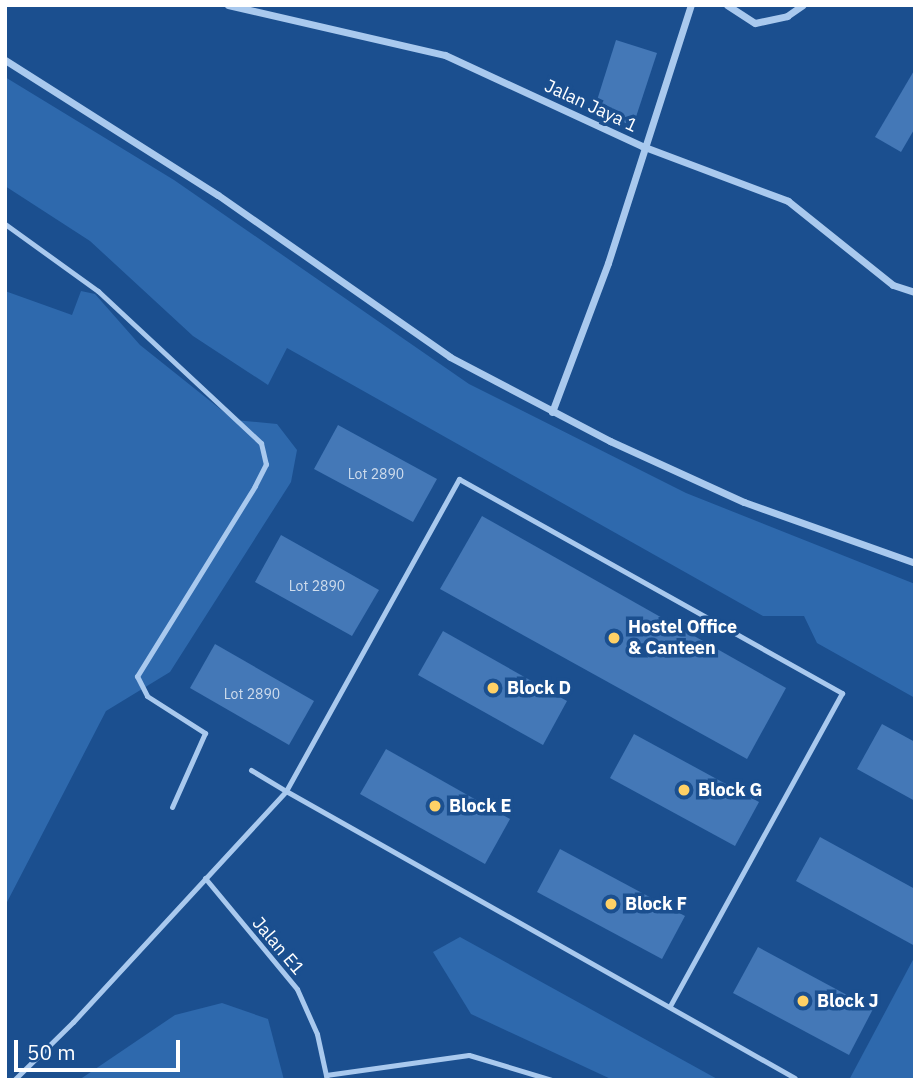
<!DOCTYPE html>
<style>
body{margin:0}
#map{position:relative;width:920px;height:1085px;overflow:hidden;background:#1b4f8f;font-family:"IBM Plex Sans",sans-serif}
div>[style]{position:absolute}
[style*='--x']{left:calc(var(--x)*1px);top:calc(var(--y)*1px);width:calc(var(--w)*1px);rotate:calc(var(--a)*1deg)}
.green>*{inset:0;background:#2e69ad}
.building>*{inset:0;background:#4478b7}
.service>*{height:5px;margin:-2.5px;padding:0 2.5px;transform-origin:2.5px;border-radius:2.5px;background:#a9c9ee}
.minor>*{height:7px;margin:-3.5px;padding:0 3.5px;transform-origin:3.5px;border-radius:3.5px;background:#a9c9ee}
.dots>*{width:19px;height:19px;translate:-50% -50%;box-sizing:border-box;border:4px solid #1b4f8f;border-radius:50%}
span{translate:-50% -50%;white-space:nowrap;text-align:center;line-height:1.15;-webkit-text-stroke:7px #1b4f8f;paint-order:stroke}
.number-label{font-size:14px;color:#d0dded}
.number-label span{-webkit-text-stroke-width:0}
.street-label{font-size:18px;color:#fff}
.poi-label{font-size:18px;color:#fff;font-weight:700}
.left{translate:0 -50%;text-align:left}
.frame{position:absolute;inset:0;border:7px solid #fff;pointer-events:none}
.scale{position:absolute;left:14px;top:1040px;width:166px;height:32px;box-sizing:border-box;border:4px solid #fff;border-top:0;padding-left:9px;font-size:21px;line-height:24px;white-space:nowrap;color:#fff;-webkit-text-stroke:5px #1b4f8f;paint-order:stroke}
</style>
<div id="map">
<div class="green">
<div style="clip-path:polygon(5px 77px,174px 180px,469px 384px,686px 493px,915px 584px,915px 698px,817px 643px,804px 616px,763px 616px,287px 348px,268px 385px,193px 336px,90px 241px,5px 186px)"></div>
<div style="clip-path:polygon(5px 291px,72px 315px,81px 291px,95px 294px,140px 345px,234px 420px,277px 424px,297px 450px,291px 482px,170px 672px,106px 711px,5px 906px)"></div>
<div style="clip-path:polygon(460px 937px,719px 1080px,613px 1080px,471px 1014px,433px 952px)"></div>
<div style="clip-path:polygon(915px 956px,915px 1080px,849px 1080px)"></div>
<div style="clip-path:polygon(222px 1003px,268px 1019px,284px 1080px,79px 1080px,175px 1015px)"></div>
</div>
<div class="building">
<div style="clip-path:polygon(616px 40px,657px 53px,633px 126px,593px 113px)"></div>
<div style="clip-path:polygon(915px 69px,915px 128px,901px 152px,875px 137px)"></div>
<div style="clip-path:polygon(338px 425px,437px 479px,413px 522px,314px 469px)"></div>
<div style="clip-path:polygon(482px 516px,786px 688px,747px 759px,440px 589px)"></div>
<div style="clip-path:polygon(281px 535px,379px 590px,352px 636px,255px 582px)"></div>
<div style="clip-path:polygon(443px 631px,567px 701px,543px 745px,418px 675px)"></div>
<div style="clip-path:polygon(215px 644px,314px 701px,289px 745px,190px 688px)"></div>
<div style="clip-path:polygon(882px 724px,915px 742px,915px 801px,857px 769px)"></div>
<div style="clip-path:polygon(634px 734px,759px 802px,735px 846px,610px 778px)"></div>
<div style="clip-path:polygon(386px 749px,510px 819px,485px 864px,360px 794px)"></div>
<div style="clip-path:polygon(820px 837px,915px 889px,915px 946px,796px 881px)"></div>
<div style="clip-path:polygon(560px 849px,685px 916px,662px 959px,537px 892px)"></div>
<div style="clip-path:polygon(758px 947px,873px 1009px,849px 1055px,733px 993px)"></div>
</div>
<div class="service">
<div style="--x:5;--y:224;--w:115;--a:35.8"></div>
<div style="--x:98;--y:291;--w:223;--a:43"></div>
<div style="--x:261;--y:443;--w:22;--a:77"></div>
<div style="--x:266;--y:464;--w:25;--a:117"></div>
<div style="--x:255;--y:486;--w:224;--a:121.8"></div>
<div style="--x:137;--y:676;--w:22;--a:63"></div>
<div style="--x:147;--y:696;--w:69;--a:32.5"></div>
<div style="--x:205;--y:733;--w:81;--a:114"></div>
<div style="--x:251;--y:770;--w:41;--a:31"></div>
<div style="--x:286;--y:791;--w:357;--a:-61"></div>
<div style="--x:459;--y:479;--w:439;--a:29.2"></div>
<div style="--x:842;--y:693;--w:357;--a:118.8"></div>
<div style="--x:205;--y:878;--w:144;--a:50.3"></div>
<div style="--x:297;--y:989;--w:49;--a:66"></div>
<div style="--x:317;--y:1034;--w:47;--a:77.7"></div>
<div style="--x:326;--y:1075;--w:144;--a:-8"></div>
<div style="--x:469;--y:1055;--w:87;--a:16.8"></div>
<div style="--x:14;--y:1080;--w:83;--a:-44.5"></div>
<div style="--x:73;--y:1022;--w:314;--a:-47.3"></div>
<div style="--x:286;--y:791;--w:584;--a:29.42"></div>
</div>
<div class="minor">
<div style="--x:228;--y:5;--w:223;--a:13"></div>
<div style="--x:445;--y:55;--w:217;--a:24.8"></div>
<div style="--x:642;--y:146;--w:156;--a:20.6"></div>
<div style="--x:788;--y:201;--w:134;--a:38.7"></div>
<div style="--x:893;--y:285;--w:23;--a:18"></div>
<div style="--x:727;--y:5;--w:33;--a:33"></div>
<div style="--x:755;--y:23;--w:33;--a:-12"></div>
<div style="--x:787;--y:16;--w:19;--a:-35"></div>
<div style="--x:5;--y:60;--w:252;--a:32.4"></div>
<div style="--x:218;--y:195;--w:283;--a:34.9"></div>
<div style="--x:450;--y:357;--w:181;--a:27.7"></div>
<div style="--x:610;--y:441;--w:147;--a:24.5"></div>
<div style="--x:744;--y:502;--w:182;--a:19.6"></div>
<div style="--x:552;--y:412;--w:159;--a:-69.4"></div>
<div style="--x:608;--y:263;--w:271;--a:-72.2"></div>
</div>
<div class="dots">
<div style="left:614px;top:638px;background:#ffd166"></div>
<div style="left:493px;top:688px;background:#ffd166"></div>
<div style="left:684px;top:790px;background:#ffd166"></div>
<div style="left:435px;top:806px;background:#ffd166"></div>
<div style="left:611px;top:904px;background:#ffd166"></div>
<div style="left:803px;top:1001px;background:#ffd166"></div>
</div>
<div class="number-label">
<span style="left:376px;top:474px">Lot 2890</span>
<span style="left:317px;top:586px">Lot 2890</span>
<span style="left:252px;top:694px">Lot 2890</span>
</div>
<div class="street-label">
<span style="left:591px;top:106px;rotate:25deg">Jalan Jaya 1</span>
<span style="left:278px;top:946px;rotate:50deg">Jalan E1</span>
</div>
<div class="poi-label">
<span class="left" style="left:628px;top:638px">Hostel Office<br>&amp; Canteen</span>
<span class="left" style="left:507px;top:688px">Block D</span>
<span class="left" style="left:698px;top:790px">Block G</span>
<span class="left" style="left:449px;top:806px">Block E</span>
<span class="left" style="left:625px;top:904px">Block F</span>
<span class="left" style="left:817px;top:1001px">Block J</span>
</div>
<div class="frame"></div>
<div class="scale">50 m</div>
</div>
